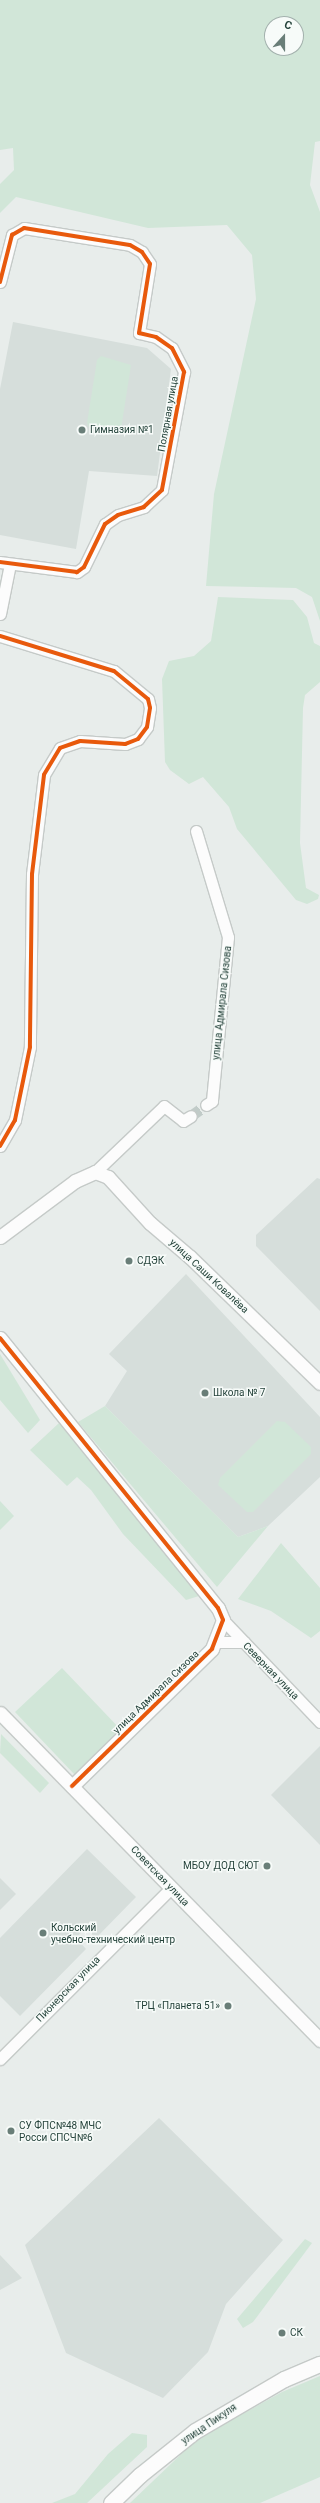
<!DOCTYPE html>
<meta charset="utf-8">
<style>
body{margin:0}
#map{position:relative;width:320px;height:2503px;overflow:hidden;background:#e8edeb;font-family:Roboto,sans-serif}
div>[style]{position:absolute}
[style*='--x']{left:calc(var(--x)*1px);top:calc(var(--y)*1px);width:calc(var(--w)*1px);rotate:calc(var(--a)*1deg)}
.built>*{inset:0;background:#d6dedb}
.green>*{inset:0;background:#d1e6d8}
.minor-tunnel>*{height:11px;margin-top:-5.5px;transform-origin:0;background:repeating-linear-gradient(90deg,#c1cbc8 0 11px,transparent 0 16.5px)}
.roads{filter:drop-shadow(1px 0 #c5cac8) drop-shadow(-1px 0 #c5cac8) drop-shadow(0 1px #c5cac8) drop-shadow(0 -1px #c5cac8)}
.minor>*{height:11px;margin:-5.5px;padding:0 5.5px;transform-origin:5.5px;border-radius:5.5px;background:#fcfcfc}
.tertiary>*{height:13px;margin:-6.5px;padding:0 6.5px;transform-origin:6.5px;border-radius:6.5px;background:#fcfcfc}
.secondary>*{height:15px;margin:-7.5px;padding:0 7.5px;transform-origin:7.5px;border-radius:7.5px;background:#fcfcfc}
.cycleway>*{height:4px;margin:-2px;padding:0 2px;transform-origin:2px;border-radius:2px;background:#e8590c}
.dots>*{width:11px;height:11px;translate:-50% -50%;box-sizing:border-box;border:2px solid #f7fbf9;border-radius:50%}
span{translate:-50% -50%;white-space:nowrap;text-align:center;line-height:1.15;-webkit-text-stroke:3px #f7fbf9;paint-order:stroke}
.street-label{font-size:10px;color:#24423a}
.poi-label{font-size:10px;color:#24423a}
.left{translate:0 -50%;text-align:left}
.right{translate:-100% -50%;text-align:right}
.north{position:absolute;left:264px;top:16px;width:40px;height:40px;box-sizing:border-box;background:#f7fbf9;border:1px solid #a3b1ad;border-radius:50%;rotate:21deg;font-size:11px;font-weight:700;line-height:16px;text-align:center;color:#24423a}
.north::after{content:'';display:block;margin:auto;width:14px;height:18px;background:#697e78;clip-path:polygon(50% 0,100% 100%,50% 72%,0 100%)}
</style>
<div id="map">
<div class="built">
<div style="clip-path:polygon(13px 322px,147px 348px,171px 369px,157px 476px,89px 471px,76px 549px,0 535px,0 389px)"></div>
<div style="clip-path:polygon(317px 1178px,320px 1179px,320px 1311px,256px 1246px,256px 1235px)"></div>
<div style="clip-path:polygon(186px 1274px,320px 1417px,320px 1477px,268px 1526px,238px 1537px,105px 1406px,127px 1371px,109px 1354px)"></div>
<div style="clip-path:polygon(320px 1746px,320px 1845px,271px 1795px)"></div>
<div style="clip-path:polygon(87px 1849px,136px 1897px,96px 1938px,85px 1928px,76px 1938px,86px 1949px,20px 2016px,0 1996px,0 1938px)"></div>
<div style="clip-path:polygon(0 1878px,16px 1894px,0 1910px)"></div>
<div style="clip-path:polygon(159px 2118px,283px 2240px,226px 2304px,208px 2352px,163px 2398px,66px 2353px,25px 2245px)"></div>
<div style="clip-path:polygon(0 2255px,22px 2278px,0 2290px)"></div>
</div>
<div class="green">
<div style="clip-path:polygon(evenodd,0 0,320px 0,320px 141px,315px 142px,310px 185px,320px 212px,320px 621px,312px 597px,296px 588px,206px 586px,214px 494px,256px 299px,252px 255px,227px 225px,148px 228px,16px 197px,0 213px,0 184px,14px 170px,13px 148px,0 150px,0 0,272px 24px,296px 24px,296px 48px,272px 48px,272px 24px)"></div>
<div style="clip-path:polygon(101px 356px,131px 365px,121px 429px,117px 432px,89px 427px,87px 423px,97px 360px)"></div>
<div style="clip-path:polygon(218px 597px,293px 600px,307px 617px,314px 643px,320px 646px,320px 682px,305px 695px,303px 708px,300px 843px,306px 888px,319px 895px,318px 899px,307px 904px,296px 900px,237px 829px,229px 807px,203px 777px,189px 784px,170px 770px,165px 762px,162px 679px,169px 661px,194px 656px,211px 641px)"></div>
<div style="clip-path:polygon(0 1354px,40px 1420px,28px 1433px,0 1400px)"></div>
<div style="clip-path:polygon(105px 1406px,238px 1537px,268px 1526px,217px 1587px,78px 1422px)"></div>
<div style="clip-path:polygon(277px 1421px,285px 1422px,311px 1447px,311px 1454px,253px 1512px,247px 1512px,218px 1485px,220px 1478px)"></div>
<div style="clip-path:polygon(59px 1423px,199px 1596px,186px 1600px,123px 1534px,91px 1490px,77px 1477px,67px 1486px,30px 1450px)"></div>
<div style="clip-path:polygon(0 1501px,14px 1516px,0 1530px)"></div>
<div style="clip-path:polygon(281px 1543px,320px 1588px,320px 1631px,311px 1638px,271px 1611px,238px 1599px)"></div>
<div style="clip-path:polygon(62px 1668px,122px 1731px,75px 1775px,15px 1712px)"></div>
<div style="clip-path:polygon(1px 1734px,49px 1783px,40px 1793px,0 1753px)"></div>
<div style="clip-path:polygon(305px 2239px,312px 2243px,253px 2322px,243px 2328px,237px 2319px)"></div>
<div style="clip-path:polygon(320px 2376px,320px 2477px,260px 2503px,130px 2503px,197px 2439px,282px 2392px)"></div>
<div style="clip-path:polygon(132px 2433px,147px 2435px,147px 2447px,87px 2503px,52px 2503px,75px 2494px,108px 2454px)"></div>
</div>
<div class="minor-tunnel">
<div style="--x:191;--y:1116;--w:19;--a:-36"></div>
</div>
<div class="roads">
<div class="minor">
<div style="--x:0;--y:282;--w:49;--a:-75.7"></div>
<div style="--x:12;--y:235;--w:14;--a:-30"></div>
<div style="--x:24;--y:228;--w:107;--a:9.1"></div>
<div style="--x:130;--y:245;--w:14;--a:30"></div>
<div style="--x:142;--y:252;--w:14;--a:56"></div>
<div style="--x:150;--y:264;--w:70;--a:99.1"></div>
<div style="--x:139;--y:333;--w:17;--a:13"></div>
<div style="--x:156;--y:337;--w:19;--a:35"></div>
<div style="--x:172;--y:348;--w:27;--a:63"></div>
<div style="--x:184;--y:372;--w:120;--a:100.6"></div>
<div style="--x:162;--y:490;--w:25;--a:137"></div>
<div style="--x:144;--y:507;--w:27;--a:163"></div>
<div style="--x:118;--y:515;--w:16;--a:145"></div>
<div style="--x:105;--y:524;--w:48;--a:116"></div>
<div style="--x:84;--y:567;--w:9;--a:144"></div>
<div style="--x:77;--y:572;--w:78;--a:-172.6"></div>
<div style="--x:0;--y:614;--w:51;--a:-78.7"></div>
<div style="--x:0;--y:636;--w:119;--a:17.1"></div>
<div style="--x:114;--y:671;--w:44;--a:39.5"></div>
<div style="--x:148;--y:699;--w:9;--a:77"></div>
<div style="--x:150;--y:708;--w:19;--a:99"></div>
<div style="--x:147;--y:727;--w:15;--a:127"></div>
<div style="--x:138;--y:739;--w:14;--a:159"></div>
<div style="--x:125;--y:744;--w:45;--a:-176.2"></div>
<div style="--x:80;--y:741;--w:21;--a:161"></div>
<div style="--x:60;--y:748;--w:31;--a:121"></div>
<div style="--x:44;--y:775;--w:100;--a:96.9"></div>
<div style="--x:32;--y:874;--w:173;--a:90.7"></div>
<div style="--x:30;--y:1047;--w:75;--a:101.6"></div>
<div style="--x:15;--y:1120;--w:30;--a:120"></div>
<div style="--x:196;--y:831;--w:111;--a:73.2"></div>
<div style="--x:228;--y:937;--w:165;--a:95.6"></div>
<div style="--x:212;--y:1101;--w:7;--a:146"></div>
<div style="--x:95;--y:1172;--w:95;--a:-43.7"></div>
<div style="--x:164;--y:1106;--w:24;--a:38"></div>
<div style="--x:183;--y:1121;--w:9;--a:-32"></div>
<div style="--x:223;--y:1620;--w:141;--a:46.4"></div>
<div style="--x:217;--y:1642;--w:27;--a:0"></div>
<div style="--x:0;--y:2059;--w:242;--a:-45"></div>
</div>
<div class="tertiary">
<div style="--x:0;--y:1237;--w:94;--a:-36.7"></div>
<div style="--x:75;--y:1181;--w:22;--a:-24"></div>
<div style="--x:95;--y:1172;--w:14;--a:21"></div>
<div style="--x:108;--y:1177;--w:62;--a:47.6"></div>
<div style="--x:150;--y:1223;--w:52;--a:40.4"></div>
<div style="--x:190;--y:1257;--w:181;--a:44.1"></div>
<div style="--x:0;--y:1338;--w:347;--a:51.1"></div>
<div style="--x:218;--y:1608;--w:13;--a:67"></div>
<div style="--x:223;--y:1620;--w:31;--a:111"></div>
<div style="--x:212;--y:1649;--w:196;--a:135.6"></div>
<div style="--x:0;--y:1713;--w:458;--a:45.6"></div>
</div>
<div class="secondary">
<div style="--x:111;--y:2503;--w:40;--a:-44"></div>
<div style="--x:140;--y:2475;--w:70;--a:-38.7"></div>
<div style="--x:195;--y:2431;--w:103;--a:-30.3"></div>
<div style="--x:284;--y:2379;--w:39;--a:-23"></div>
</div>
</div>
<div class="cycleway">
<div style="--x:0;--y:282;--w:49;--a:-75.7"></div>
<div style="--x:12;--y:235;--w:14;--a:-30"></div>
<div style="--x:24;--y:228;--w:107;--a:9.1"></div>
<div style="--x:130;--y:245;--w:14;--a:30"></div>
<div style="--x:142;--y:252;--w:14;--a:56"></div>
<div style="--x:150;--y:264;--w:70;--a:99.1"></div>
<div style="--x:139;--y:333;--w:17;--a:13"></div>
<div style="--x:156;--y:337;--w:19;--a:35"></div>
<div style="--x:172;--y:348;--w:27;--a:63"></div>
<div style="--x:184;--y:372;--w:120;--a:100.6"></div>
<div style="--x:162;--y:490;--w:25;--a:137"></div>
<div style="--x:144;--y:507;--w:27;--a:163"></div>
<div style="--x:118;--y:515;--w:16;--a:145"></div>
<div style="--x:105;--y:524;--w:48;--a:116"></div>
<div style="--x:84;--y:567;--w:9;--a:144"></div>
<div style="--x:77;--y:572;--w:78;--a:-172.6"></div>
<div style="--x:0;--y:636;--w:119;--a:17.1"></div>
<div style="--x:114;--y:671;--w:44;--a:39.5"></div>
<div style="--x:148;--y:699;--w:9;--a:77"></div>
<div style="--x:150;--y:708;--w:19;--a:99"></div>
<div style="--x:147;--y:727;--w:15;--a:127"></div>
<div style="--x:138;--y:739;--w:14;--a:159"></div>
<div style="--x:125;--y:744;--w:45;--a:-176.2"></div>
<div style="--x:80;--y:741;--w:21;--a:161"></div>
<div style="--x:60;--y:748;--w:31;--a:121"></div>
<div style="--x:44;--y:775;--w:100;--a:96.9"></div>
<div style="--x:32;--y:874;--w:173;--a:90.7"></div>
<div style="--x:30;--y:1047;--w:75;--a:101.6"></div>
<div style="--x:15;--y:1120;--w:30;--a:120"></div>
<div style="--x:0;--y:1338;--w:347;--a:51.1"></div>
<div style="--x:218;--y:1608;--w:13;--a:67"></div>
<div style="--x:223;--y:1620;--w:31;--a:111"></div>
<div style="--x:212;--y:1649;--w:196;--a:135.6"></div>
</div>
<div class="dots">
<div style="left:82px;top:430px;background:#697e78"></div>
<div style="left:129px;top:1261px;background:#697e78"></div>
<div style="left:205px;top:1393px;background:#697e78"></div>
<div style="left:267px;top:1866px;background:#697e78"></div>
<div style="left:43px;top:1933px;background:#697e78"></div>
<div style="left:228px;top:2006px;background:#697e78"></div>
<div style="left:11px;top:2131px;background:#697e78"></div>
<div style="left:282px;top:2333px;background:#697e78"></div>
</div>
<div class="street-label">
<span style="left:168px;top:414px;rotate:-80deg">Полярная улица</span>
<span style="left:222px;top:1003px;rotate:-84deg">улица Адмирала Сизова</span>
<span style="left:209px;top:1276px;rotate:43deg">улица Саши Ковалёва</span>
<span style="left:271px;top:1671px;rotate:46deg">Северная улица</span>
<span style="left:156px;top:1692px;rotate:-44deg">улица Адмирала Сизова</span>
<span style="left:160px;top:1876px;rotate:46deg">Советская улица</span>
<span style="left:68px;top:1989px;rotate:-46deg">Пионерская улица</span>
<span style="left:209px;top:2424px;rotate:-34deg">улица Пикуля</span>
</div>
<div class="poi-label">
<span class="left" style="left:90px;top:430px">Гимназия №1</span>
<span class="left" style="left:137px;top:1261px">СДЭК</span>
<span class="left" style="left:213px;top:1393px">Школа № 7</span>
<span class="right" style="left:259px;top:1866px">МБОУ ДОД СЮТ</span>
<span class="left" style="left:51px;top:1933px">Кольский<br>учебно-технический центр</span>
<span class="right" style="left:220px;top:2006px">ТРЦ «Планета 51»</span>
<span class="left" style="left:19px;top:2131px">СУ ФПС№48 МЧС<br>Росси СПСЧ№6</span>
<span class="left" style="left:290px;top:2333px">СК</span>
</div>
<div class="north">С</div>
</div>
